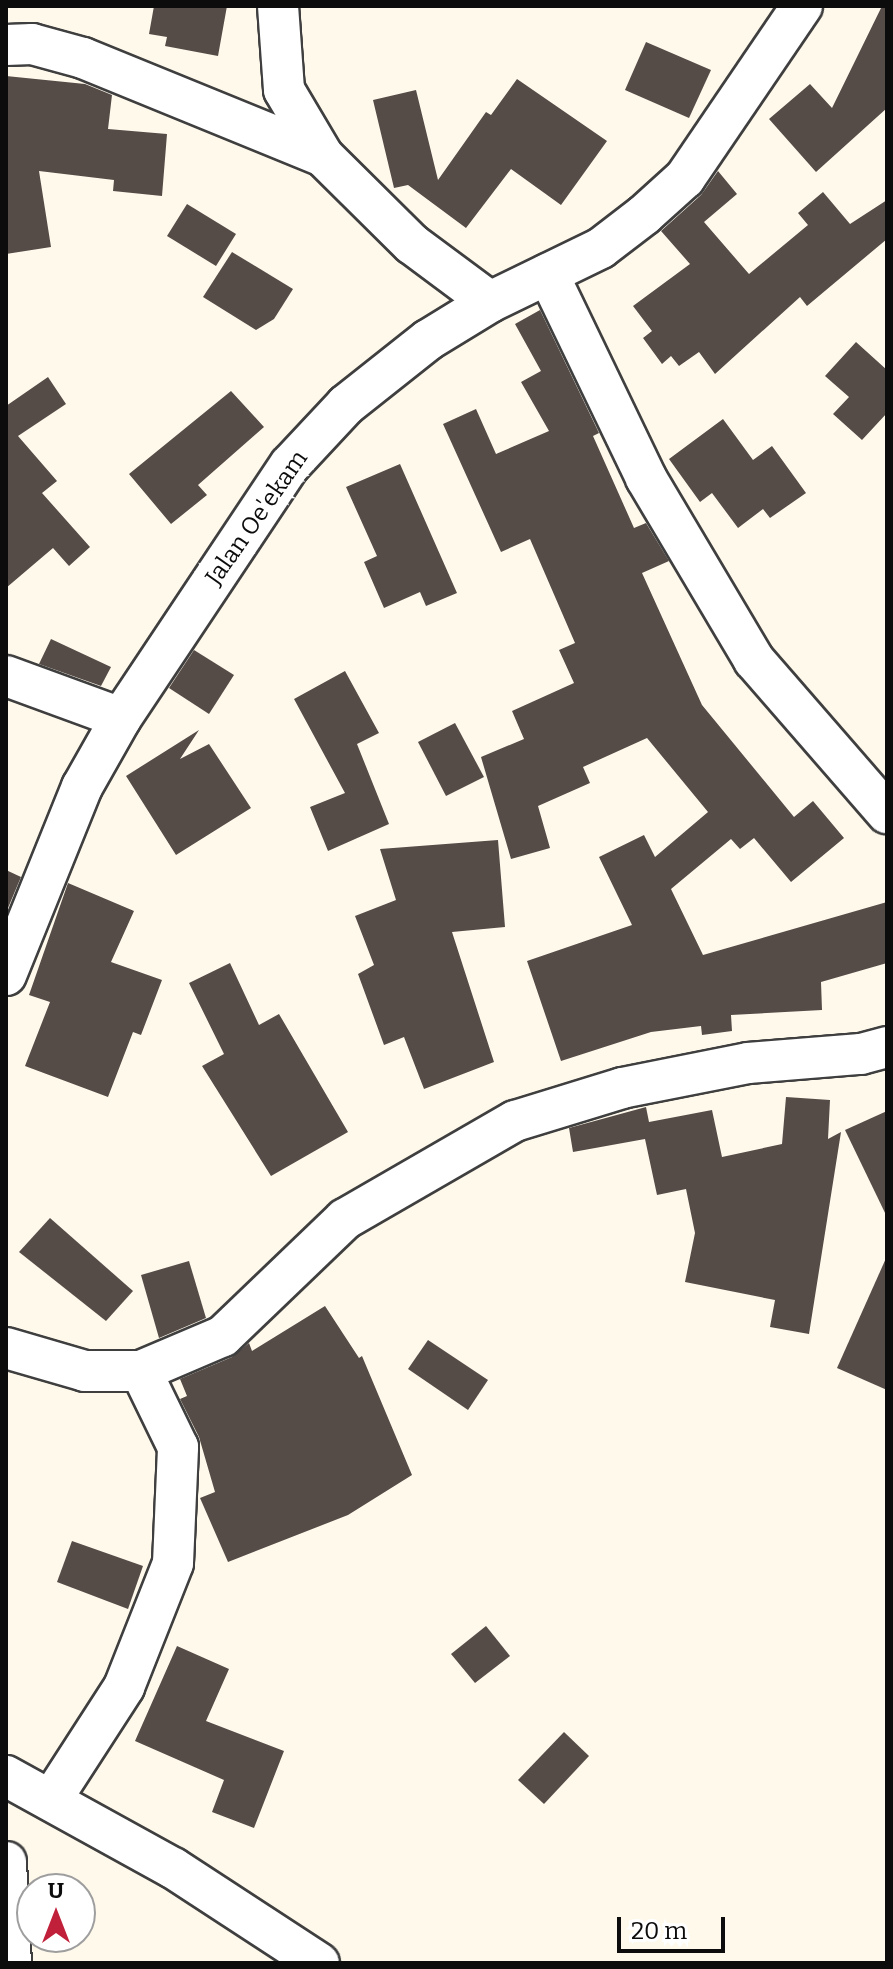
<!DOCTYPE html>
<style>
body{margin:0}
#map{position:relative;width:893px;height:1969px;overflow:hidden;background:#fff9ec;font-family:Bitter,serif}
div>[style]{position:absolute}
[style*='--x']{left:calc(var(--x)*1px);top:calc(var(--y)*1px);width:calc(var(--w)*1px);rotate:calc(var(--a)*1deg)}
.building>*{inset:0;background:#554c48}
.roads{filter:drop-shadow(2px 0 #3f3f3f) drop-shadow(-2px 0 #3f3f3f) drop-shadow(0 2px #3f3f3f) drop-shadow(0 -2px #3f3f3f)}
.minor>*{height:40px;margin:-20px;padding:0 20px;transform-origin:20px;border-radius:20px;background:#fff}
span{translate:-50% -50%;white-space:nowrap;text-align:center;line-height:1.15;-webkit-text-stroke:8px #fff;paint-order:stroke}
.street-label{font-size:24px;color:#0c0c0c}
.frame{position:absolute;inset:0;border:8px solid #0c0c0c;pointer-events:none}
.north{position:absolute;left:16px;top:1873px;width:80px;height:80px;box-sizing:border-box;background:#fff;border:2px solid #9e9e9e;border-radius:50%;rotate:0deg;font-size:22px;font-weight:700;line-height:32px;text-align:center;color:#0c0c0c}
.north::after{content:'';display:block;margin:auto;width:28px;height:36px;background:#c1203b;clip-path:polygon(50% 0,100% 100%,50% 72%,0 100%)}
.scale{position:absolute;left:617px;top:1917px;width:108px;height:36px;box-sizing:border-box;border:4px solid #0c0c0c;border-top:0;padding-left:10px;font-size:24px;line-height:28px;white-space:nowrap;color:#0c0c0c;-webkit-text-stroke:6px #fff;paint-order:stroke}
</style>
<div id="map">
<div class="building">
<div style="clip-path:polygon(154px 6px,227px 6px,218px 56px,165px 46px,167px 37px,149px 34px)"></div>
<div style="clip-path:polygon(882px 6px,887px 6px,887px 108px,816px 172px,769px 119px,810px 84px,832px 108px)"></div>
<div style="clip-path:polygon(646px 42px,711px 70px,689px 118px,625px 90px)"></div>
<div style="clip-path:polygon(6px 76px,85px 84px,112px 95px,108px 129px,167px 134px,162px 196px,113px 191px,114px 180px,39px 171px,51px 247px,6px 254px)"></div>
<div style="clip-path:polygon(517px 79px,607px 141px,561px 205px,511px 169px,466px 228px,408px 185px,394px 188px,373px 100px,416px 90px,438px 180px,486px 112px,491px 115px)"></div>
<div style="clip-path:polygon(718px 171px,737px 194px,704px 222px,749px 274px,808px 225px,798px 213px,823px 192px,850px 224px,887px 200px,887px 239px,807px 306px,800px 297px,715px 374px,699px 352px,679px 366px,671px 356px,662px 364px,643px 338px,652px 331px,633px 306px,690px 264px,661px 231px,701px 195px)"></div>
<div style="clip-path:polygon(187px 204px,236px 234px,216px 266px,167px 236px)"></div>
<div style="clip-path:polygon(232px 252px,293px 289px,274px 319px,256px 330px,203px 297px)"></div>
<div style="clip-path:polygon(540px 310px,599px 433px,593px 436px,634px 528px,646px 523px,669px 561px,642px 573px,702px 705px,794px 817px,813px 801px,844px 838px,791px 882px,754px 838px,740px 849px,731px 839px,671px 889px,703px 955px,887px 902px,887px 963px,821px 982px,822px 1010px,731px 1015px,732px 1031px,702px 1035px,701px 1026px,651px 1032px,561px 1061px,527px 961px,632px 925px,599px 857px,644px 835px,655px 857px,708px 812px,647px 738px,583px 767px,590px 783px,538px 806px,550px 848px,511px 859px,481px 757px,524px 739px,512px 711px,574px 683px,559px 650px,575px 643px,530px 539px,501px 552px,443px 424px,476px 409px,496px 454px,549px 431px,521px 382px,541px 371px,515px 324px)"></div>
<div style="clip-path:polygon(856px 342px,887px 370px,887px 413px,862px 440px,833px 414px,849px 397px,825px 376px)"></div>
<div style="clip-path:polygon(48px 377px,66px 404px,18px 436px,57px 481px,42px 493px,90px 547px,69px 566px,53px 548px,6px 588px,6px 406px)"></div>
<div style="clip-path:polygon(231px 391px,264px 427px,198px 485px,207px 495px,171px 524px,129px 474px)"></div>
<div style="clip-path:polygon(723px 419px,753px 460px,772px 446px,806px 493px,770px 518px,763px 509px,738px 528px,712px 493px,700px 502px,669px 459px)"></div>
<div style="clip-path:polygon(400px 464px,457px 593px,426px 606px,420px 592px,384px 608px,364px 562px,377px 556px,346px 487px)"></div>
<div style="clip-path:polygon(51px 639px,111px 667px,101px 686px,39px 664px)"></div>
<div style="clip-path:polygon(194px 650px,234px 675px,209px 714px,169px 688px)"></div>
<div style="clip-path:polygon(345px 671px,379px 733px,357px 744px,389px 824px,328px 851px,310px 807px,345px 793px,294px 699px)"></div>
<div style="clip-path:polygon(455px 723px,484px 777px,446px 796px,418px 742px)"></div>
<div style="clip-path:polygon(199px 730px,180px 759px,209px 744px,251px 808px,176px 855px,126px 776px)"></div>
<div style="clip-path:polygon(498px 840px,505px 927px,452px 932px,494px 1062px,424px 1089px,404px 1037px,384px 1045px,358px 974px,374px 965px,355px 916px,396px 900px,380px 849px)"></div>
<div style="clip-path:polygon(6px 870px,21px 877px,8px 908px,6px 907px)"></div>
<div style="clip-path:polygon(68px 883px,134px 911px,111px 962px,162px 980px,141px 1035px,133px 1032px,108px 1097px,25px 1066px,50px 1002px,29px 995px)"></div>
<div style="clip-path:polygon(230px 963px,259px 1025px,279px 1014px,348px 1132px,271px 1176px,202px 1066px,224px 1054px,189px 983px)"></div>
<div style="clip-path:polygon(786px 1097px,830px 1100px,828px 1139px,841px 1132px,809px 1334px,770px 1327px,775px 1300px,685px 1282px,695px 1233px,686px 1189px,657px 1195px,645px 1139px,573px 1152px,569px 1128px,646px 1107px,649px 1122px,712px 1110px,722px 1157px,782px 1144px)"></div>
<div style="clip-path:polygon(887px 1111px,887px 1217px,845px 1130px)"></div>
<div style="clip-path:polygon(50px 1218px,133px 1291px,106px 1321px,19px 1252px)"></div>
<div style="clip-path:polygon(887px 1256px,887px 1390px,837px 1368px)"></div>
<div style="clip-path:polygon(189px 1261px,206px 1318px,159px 1338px,141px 1275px)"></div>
<div style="clip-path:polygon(325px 1306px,359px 1358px,362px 1356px,412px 1475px,348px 1515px,228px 1562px,200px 1498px,215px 1492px,199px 1437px,180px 1399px,187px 1396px,180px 1379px,232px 1357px,249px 1343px,252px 1351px)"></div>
<div style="clip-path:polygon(428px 1340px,488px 1380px,468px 1410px,408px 1369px)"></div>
<div style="clip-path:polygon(72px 1541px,143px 1566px,128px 1609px,57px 1582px)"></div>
<div style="clip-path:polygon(486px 1626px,510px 1656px,475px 1683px,451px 1654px)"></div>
<div style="clip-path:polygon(177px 1646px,229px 1669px,206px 1721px,284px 1751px,254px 1828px,212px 1812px,224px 1780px,135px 1741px)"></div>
<div style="clip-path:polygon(564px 1732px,589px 1756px,544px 1804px,518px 1780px)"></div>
</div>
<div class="roads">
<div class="minor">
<div style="--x:278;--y:6;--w:84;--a:85.9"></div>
<div style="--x:284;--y:90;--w:77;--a:59.4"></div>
<div style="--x:323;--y:156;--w:125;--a:44.7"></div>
<div style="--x:412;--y:244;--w:97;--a:36.6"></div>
<div style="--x:6;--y:45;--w:26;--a:-2"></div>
<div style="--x:32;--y:44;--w:53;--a:15.4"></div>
<div style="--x:83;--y:58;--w:259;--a:22.2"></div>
<div style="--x:548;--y:274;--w:226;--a:64.3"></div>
<div style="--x:646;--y:478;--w:212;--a:59.3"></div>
<div style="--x:754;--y:660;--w:203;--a:49"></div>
<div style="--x:6;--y:676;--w:122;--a:20.1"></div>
<div style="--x:6;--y:975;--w:203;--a:-68"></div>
<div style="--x:82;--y:787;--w:79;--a:-60.5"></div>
<div style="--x:121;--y:718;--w:304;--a:-56.3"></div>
<div style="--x:290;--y:465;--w:82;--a:-47"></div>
<div style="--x:346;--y:405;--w:105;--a:-38.4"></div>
<div style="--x:428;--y:340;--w:73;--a:-31.5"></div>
<div style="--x:490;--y:302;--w:123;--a:-25.9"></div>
<div style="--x:601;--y:248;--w:54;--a:-37.5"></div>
<div style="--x:644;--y:215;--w:55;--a:-42.1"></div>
<div style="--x:685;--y:178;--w:208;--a:-55.8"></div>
<div style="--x:6;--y:1348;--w:82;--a:16.2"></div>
<div style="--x:85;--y:1371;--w:56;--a:0"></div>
<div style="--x:141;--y:1371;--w:89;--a:-23.1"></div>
<div style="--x:223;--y:1336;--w:169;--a:-43.8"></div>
<div style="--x:345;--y:1219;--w:196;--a:-30"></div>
<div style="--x:515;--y:1121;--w:112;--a:-17.1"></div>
<div style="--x:622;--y:1088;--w:128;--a:-11.2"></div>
<div style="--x:748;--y:1063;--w:113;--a:-4.6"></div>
<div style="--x:861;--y:1054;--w:27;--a:-15"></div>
<div style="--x:6;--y:1776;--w:191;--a:28.9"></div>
<div style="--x:173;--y:1868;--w:174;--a:33.1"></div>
<div style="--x:51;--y:1800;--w:135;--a:-57.1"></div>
<div style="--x:124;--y:1687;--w:133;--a:-68.4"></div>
<div style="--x:173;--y:1563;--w:116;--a:-87.5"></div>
<div style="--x:178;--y:1447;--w:85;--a:-116"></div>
<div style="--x:6;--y:1862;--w:101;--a:87.2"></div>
</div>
</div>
<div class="street-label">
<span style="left:257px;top:518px;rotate:-55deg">Jalan Oe'ekam</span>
</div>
<div class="frame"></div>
<div class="north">U</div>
<div class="scale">20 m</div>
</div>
